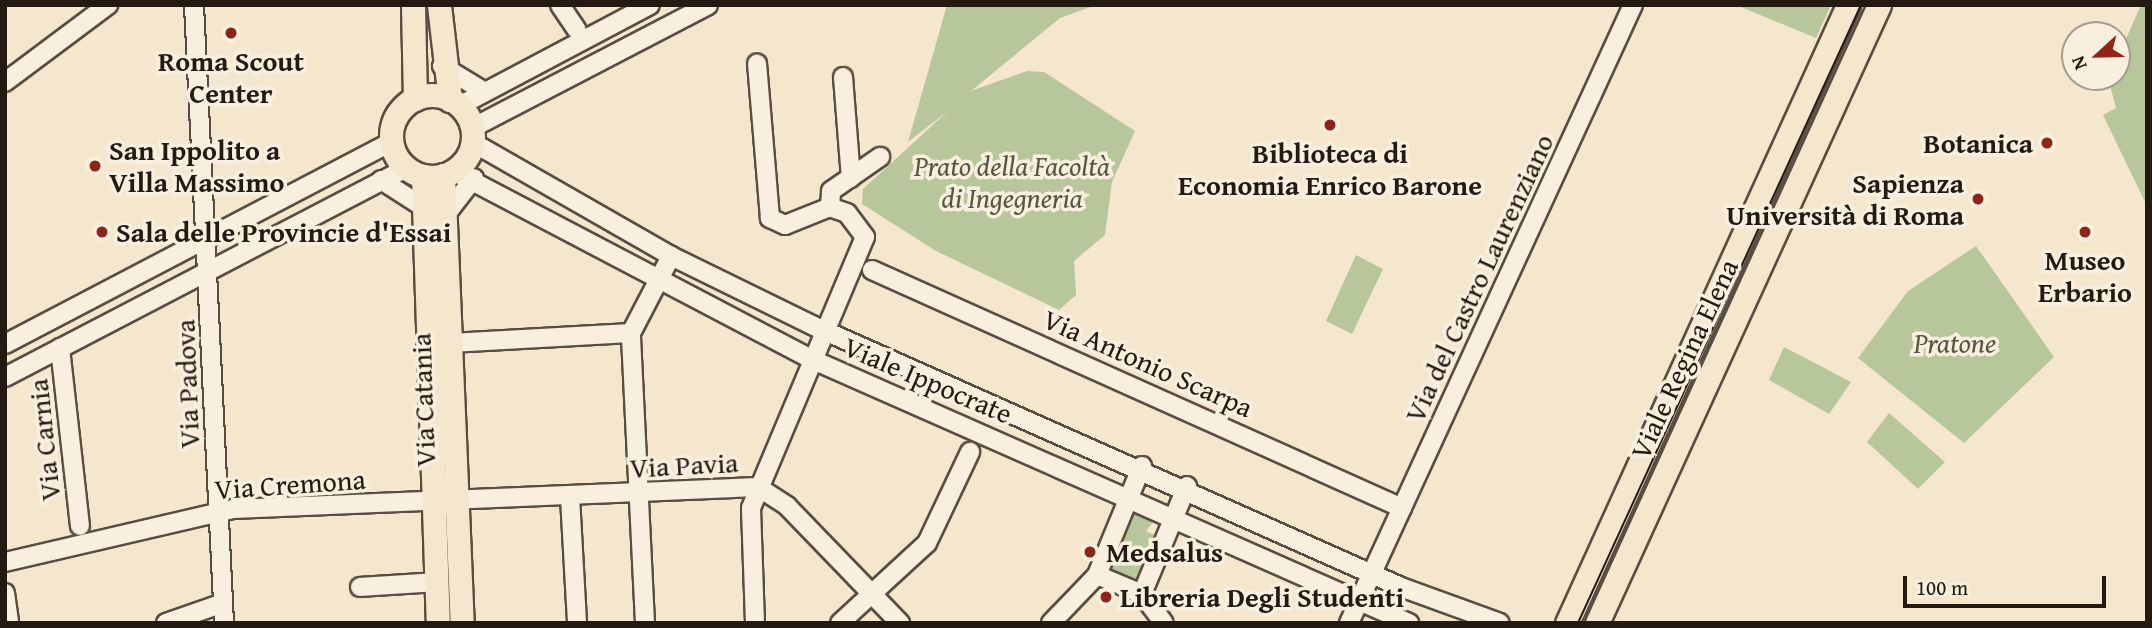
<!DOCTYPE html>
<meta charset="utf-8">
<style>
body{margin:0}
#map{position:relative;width:2152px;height:628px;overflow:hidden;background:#f5e6ce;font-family:"Gentium Book Plus",serif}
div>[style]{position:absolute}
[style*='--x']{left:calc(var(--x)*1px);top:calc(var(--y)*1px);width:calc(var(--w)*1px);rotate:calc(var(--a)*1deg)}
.green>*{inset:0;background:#b8c69b}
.roads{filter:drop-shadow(2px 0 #594d41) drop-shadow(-2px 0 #594d41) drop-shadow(0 2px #594d41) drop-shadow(0 -2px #594d41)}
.minor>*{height:18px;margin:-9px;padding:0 9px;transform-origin:9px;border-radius:9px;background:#f8efdf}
.major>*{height:23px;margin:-11.5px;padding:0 11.5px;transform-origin:11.5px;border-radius:11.5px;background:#f5e6ce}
.major>.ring{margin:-11.5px;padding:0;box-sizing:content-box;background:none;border:23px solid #f5e6ce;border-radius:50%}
.tram>*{height:2px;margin:-1px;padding:0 1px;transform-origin:1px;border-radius:1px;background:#251a12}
.dots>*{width:19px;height:19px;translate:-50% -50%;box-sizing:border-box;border:4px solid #f8efdf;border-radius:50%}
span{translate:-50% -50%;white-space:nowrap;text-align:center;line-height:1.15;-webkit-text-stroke:7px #f8efdf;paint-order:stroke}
.poi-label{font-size:28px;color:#251a12;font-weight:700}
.right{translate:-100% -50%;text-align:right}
.left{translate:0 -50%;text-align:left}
.park-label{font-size:28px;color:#585642;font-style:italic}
.street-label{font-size:28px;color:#251a12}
.frame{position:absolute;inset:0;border:7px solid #251a12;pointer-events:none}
.north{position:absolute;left:2061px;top:21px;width:70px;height:70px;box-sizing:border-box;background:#f8efdf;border:2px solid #a49a8d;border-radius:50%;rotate:248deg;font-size:19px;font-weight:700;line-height:28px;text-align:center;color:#251a12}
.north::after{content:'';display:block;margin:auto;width:24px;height:32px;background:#8f2418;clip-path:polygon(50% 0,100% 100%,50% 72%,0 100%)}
.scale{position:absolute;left:1903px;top:576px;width:203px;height:32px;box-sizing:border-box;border:4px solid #251a12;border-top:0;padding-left:9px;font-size:21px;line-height:24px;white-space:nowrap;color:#251a12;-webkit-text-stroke:5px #f8efdf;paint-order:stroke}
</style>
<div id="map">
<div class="green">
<div style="clip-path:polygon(947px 5px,1096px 5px,1060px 18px,971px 91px,1027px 71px,1044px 72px,1135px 131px,1112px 182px,1105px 235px,1074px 261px,1076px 295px,1059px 310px,936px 251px,862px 204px,863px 189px,948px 111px,908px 142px)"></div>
<div style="clip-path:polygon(1736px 5px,1831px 5px,1816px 38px)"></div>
<div style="clip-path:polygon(2141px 5px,2147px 5px,2147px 206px,2103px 115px,2116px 108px,2108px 78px,2117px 77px,2117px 59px)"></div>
<div style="clip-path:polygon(1976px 246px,2054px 357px,1964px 443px,1858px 358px,1908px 291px)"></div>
<div style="clip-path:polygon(1356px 255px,1383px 269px,1352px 334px,1326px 321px)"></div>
<div style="clip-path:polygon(1784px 347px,1851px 382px,1829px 414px,1769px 380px)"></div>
<div style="clip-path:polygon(1889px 413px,1945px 462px,1918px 489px,1867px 442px)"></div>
<div style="clip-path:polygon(1135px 510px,1158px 515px,1146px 531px,1156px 536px,1137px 583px,1109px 570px)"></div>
</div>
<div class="roads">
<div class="minor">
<div style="--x:194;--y:5;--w:619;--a:87.22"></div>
<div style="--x:560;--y:5;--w:30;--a:56"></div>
<div style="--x:442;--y:66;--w:50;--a:31.2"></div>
<div style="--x:843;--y:77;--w:101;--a:85.5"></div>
<div style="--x:5;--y:82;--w:129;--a:-36.8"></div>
<div style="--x:459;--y:106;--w:216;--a:-27.9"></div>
<div style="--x:472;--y:128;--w:266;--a:-27.5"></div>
<div style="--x:472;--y:142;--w:229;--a:29.8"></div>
<div style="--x:671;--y:256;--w:159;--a:26.1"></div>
<div style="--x:814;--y:326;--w:642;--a:23.97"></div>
<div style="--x:1401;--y:587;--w:105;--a:20"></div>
<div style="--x:453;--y:171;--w:404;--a:27.7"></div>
<div style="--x:811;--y:359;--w:654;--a:23.82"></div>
<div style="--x:381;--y:180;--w:50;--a:32.7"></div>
<div style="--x:830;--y:207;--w:16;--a:-86"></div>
<div style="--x:831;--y:191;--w:60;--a:-34.8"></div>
<div style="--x:444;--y:217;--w:49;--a:-52.4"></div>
<div style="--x:872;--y:270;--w:581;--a:24.18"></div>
<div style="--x:450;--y:343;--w:181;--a:-3.2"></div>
<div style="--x:5;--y:344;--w:436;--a:-27.6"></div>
<div style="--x:60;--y:348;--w:179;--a:83.6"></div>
<div style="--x:5;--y:377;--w:452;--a:-27.5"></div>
<div style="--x:570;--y:497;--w:126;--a:86.8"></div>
<div style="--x:5;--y:562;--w:234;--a:-13.1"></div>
<div style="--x:233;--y:509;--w:525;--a:-2.4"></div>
<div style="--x:758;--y:487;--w:35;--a:33"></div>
<div style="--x:787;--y:506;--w:163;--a:46"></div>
<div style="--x:1097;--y:575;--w:118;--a:-67.6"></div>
<div style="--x:1097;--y:575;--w:49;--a:22.9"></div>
<div style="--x:1142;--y:594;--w:36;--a:53"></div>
<div style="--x:360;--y:587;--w:77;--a:-3.7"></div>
<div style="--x:5;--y:593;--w:30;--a:82"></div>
<div style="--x:1142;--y:594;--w:117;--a:-67.4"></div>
<div style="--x:166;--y:623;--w:60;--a:-19.3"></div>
<div style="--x:645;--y:623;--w:290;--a:-92.8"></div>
<div style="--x:631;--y:333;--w:87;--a:-62.5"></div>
<div style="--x:755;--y:623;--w:115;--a:-92"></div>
<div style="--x:751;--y:508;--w:294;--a:-67.2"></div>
<div style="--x:865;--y:237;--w:30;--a:-127"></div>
<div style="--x:847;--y:213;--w:18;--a:-161"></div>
<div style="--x:830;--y:207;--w:48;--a:158.2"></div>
<div style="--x:785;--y:225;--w:17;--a:-155"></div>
<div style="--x:770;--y:218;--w:155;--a:-94.8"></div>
<div style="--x:840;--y:623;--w:118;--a:-42.6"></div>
<div style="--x:927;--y:543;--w:101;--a:-64.7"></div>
<div style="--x:1051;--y:623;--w:66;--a:-46.2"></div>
<div style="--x:1349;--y:623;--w:680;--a:-65.32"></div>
</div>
<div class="major">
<div style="--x:413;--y:5;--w:94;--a:88.8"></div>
<div style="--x:439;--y:5;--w:96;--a:83.4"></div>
<div class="ring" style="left:391px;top:95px;width:59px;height:59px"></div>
<div style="--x:443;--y:175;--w:448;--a:87.6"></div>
<div style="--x:423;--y:176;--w:447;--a:88.1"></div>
<div style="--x:1567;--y:623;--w:679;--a:-65.55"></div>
<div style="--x:1597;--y:623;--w:679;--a:-65.47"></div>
</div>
</div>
<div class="tram">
<div style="--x:1578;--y:623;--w:680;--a:-65.4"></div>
</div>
<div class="dots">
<div style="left:231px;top:33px;background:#8f2418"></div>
<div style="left:1330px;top:125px;background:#8f2418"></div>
<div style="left:2047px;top:143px;background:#8f2418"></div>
<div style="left:95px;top:166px;background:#8f2418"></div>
<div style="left:1978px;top:199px;background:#8f2418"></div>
<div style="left:102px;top:232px;background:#8f2418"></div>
<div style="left:2085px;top:232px;background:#8f2418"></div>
<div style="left:1090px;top:552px;background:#8f2418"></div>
<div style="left:1106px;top:597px;background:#8f2418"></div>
</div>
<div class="poi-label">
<span style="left:231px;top:77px">Roma Scout<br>Center</span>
<span class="right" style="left:2033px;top:143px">Botanica</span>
<span class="left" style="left:109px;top:166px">San Ippolito a<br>Villa Massimo</span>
<span style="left:1330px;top:169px">Biblioteca di<br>Economia Enrico Barone</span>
<span class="right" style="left:1964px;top:199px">Sapienza<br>Università di Roma</span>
<span class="left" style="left:116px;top:232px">Sala delle Provincie d'Essai</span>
<span style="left:2085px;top:276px">Museo<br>Erbario</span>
<span class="left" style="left:1106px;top:552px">Medsalus</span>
<span class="left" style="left:1120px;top:597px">Libreria Degli Studenti</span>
</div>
<div class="park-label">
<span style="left:1012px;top:182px">Prato della Facoltà<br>di Ingegneria</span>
<span style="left:1955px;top:343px">Pratone</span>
</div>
<div class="street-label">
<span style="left:1479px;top:278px;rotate:-65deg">Via del Castro Laurenziano</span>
<span style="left:1684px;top:359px;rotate:-65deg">Viale Regina Elena</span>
<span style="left:1148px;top:363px;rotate:24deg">Via Antonio Scarpa</span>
<span style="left:928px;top:380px;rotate:23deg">Viale Ippocrate</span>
<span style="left:187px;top:384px;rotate:-92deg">Via Padova</span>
<span style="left:423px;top:400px;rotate:-92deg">Via Catania</span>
<span style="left:44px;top:440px;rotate:-96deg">Via Carnia</span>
<span style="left:684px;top:465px;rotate:-3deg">Via Pavia</span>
<span style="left:290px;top:484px;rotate:-4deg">Via Cremona</span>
</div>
<div class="frame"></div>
<div class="north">N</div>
<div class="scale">100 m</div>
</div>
